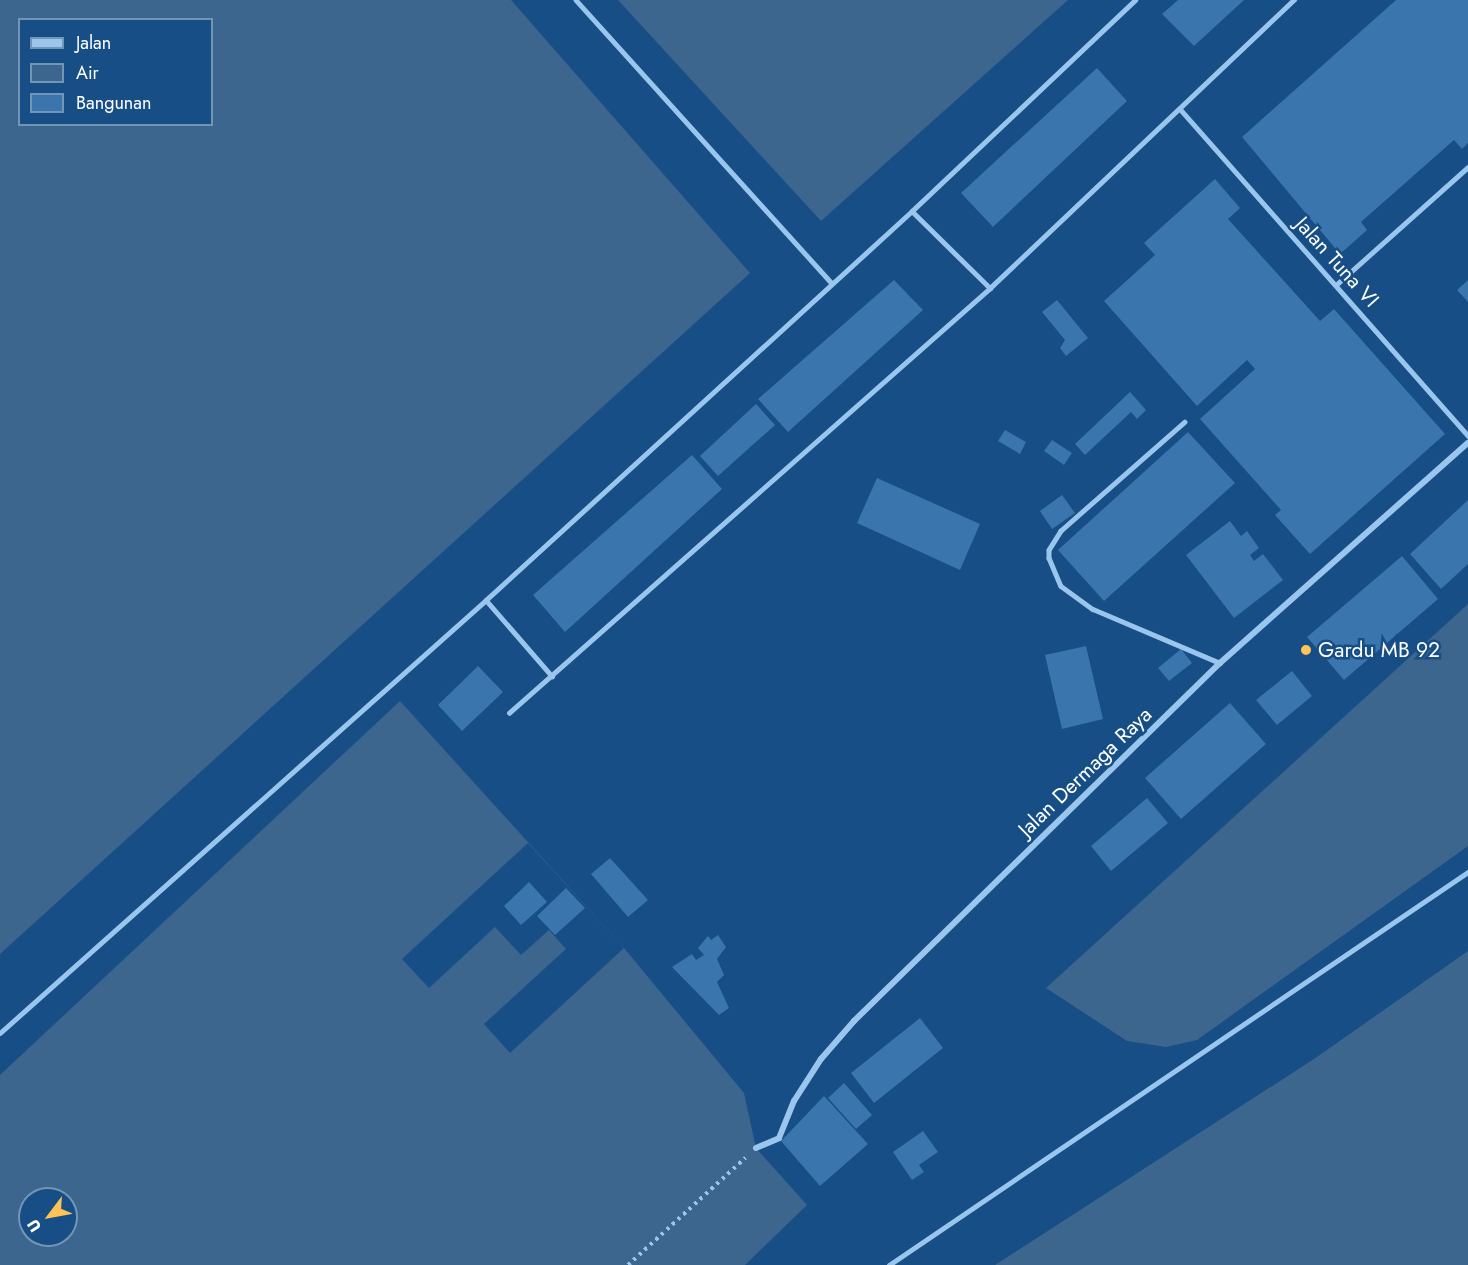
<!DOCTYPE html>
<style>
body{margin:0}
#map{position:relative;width:1468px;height:1265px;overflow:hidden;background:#164e85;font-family:Jost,sans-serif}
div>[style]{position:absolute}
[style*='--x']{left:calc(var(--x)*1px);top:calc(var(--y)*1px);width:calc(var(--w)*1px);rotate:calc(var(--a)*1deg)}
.water>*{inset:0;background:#3c668e}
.pier>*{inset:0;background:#164e85}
.building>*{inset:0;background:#3a75ad}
.path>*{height:4px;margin-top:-2px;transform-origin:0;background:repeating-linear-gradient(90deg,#9ac6ee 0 3px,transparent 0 7.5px)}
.service>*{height:4.5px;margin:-2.25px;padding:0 2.25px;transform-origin:2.25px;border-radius:2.25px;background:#9ac6ee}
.minor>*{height:6px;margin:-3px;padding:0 3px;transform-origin:3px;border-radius:3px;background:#9ac6ee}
.dots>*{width:16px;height:16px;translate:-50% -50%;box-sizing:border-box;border:3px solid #164e85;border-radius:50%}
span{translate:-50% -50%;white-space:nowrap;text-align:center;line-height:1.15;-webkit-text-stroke:5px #164e85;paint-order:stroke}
.street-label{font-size:21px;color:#fff}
.poi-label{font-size:21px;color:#fff}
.left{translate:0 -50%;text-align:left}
.legend{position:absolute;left:18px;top:18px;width:195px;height:108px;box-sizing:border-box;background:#164e85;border:2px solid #7395b6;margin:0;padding:8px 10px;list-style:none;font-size:18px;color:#fff}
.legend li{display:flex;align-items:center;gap:12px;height:30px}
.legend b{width:30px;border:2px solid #7395b6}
.north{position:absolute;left:18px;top:1187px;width:60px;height:60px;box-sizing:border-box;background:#164e85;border:2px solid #7395b6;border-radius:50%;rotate:238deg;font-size:16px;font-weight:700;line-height:24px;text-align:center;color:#fff}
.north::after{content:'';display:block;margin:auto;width:21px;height:27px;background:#ffc257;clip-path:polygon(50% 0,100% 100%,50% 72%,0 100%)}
</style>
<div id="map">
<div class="water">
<div style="clip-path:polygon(evenodd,0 0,511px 0,750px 273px,0 954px,0 0,20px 20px,212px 20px,212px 124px,20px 124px,20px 20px)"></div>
<div style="clip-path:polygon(618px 0,1068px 0,821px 221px)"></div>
<div style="clip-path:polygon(1468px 604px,1468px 846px,1197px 1040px,1166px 1047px,1127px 1041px,1046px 988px)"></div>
<div style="clip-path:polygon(evenodd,400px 701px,624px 948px,744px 1093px,756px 1148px,807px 1205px,745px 1265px,0 1265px,0 1075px,400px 701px,30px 1199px,66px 1199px,66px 1235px,30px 1235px,30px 1199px)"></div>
<div style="clip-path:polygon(1468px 951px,1468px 1265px,995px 1265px,1314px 1059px)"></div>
</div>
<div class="pier">
<div style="clip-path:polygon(528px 843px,624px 948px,510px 1053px,484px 1024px,566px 949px,549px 930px,521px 955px,495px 927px,429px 988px,402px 959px)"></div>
</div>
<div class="building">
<div style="clip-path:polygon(1178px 0,1244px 0,1194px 46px,1162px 14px)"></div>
<div style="clip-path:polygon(1396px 0,1468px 0,1468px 143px,1462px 149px,1454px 140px,1361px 222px,1367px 230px,1340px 254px,1242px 137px)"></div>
<div style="clip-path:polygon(1097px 68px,1127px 101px,993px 227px,961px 193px)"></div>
<div style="clip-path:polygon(1215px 179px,1240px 208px,1228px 219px,1320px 321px,1334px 309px,1445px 434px,1310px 554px,1275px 515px,1281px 510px,1200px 419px,1255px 369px,1247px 360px,1197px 406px,1104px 301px,1155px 255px,1144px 243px)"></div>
<div style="clip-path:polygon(894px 280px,923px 310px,788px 432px,758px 399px)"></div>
<div style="clip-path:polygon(1468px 280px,1468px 302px,1457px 290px)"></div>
<div style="clip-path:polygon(1057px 300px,1088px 338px,1066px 356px,1060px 348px,1065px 340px,1042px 312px)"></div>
<div style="clip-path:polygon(1130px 392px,1146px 410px,1137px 419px,1131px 412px,1085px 455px,1075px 444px)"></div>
<div style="clip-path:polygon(756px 404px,775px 425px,718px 476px,700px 456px)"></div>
<div style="clip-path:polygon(1005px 430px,1026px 442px,1020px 454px,998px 441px)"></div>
<div style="clip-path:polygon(1188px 432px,1235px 483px,1104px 601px,1058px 550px)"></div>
<div style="clip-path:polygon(1052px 440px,1072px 453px,1064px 465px,1044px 451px)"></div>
<div style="clip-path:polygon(692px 455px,722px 489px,565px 632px,533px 595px)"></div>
<div style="clip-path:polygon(877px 478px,980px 524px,960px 570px,857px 523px)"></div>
<div style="clip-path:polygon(1062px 495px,1075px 513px,1052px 529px,1040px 511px)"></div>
<div style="clip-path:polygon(1468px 500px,1468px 564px,1441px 589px,1410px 554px)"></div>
<div style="clip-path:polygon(1230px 521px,1241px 536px,1247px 531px,1259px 548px,1250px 555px,1254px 561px,1263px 554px,1283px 580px,1234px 618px,1186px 555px)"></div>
<div style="clip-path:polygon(1402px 556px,1438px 599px,1344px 680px,1307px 637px)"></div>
<div style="clip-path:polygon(1307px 643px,1313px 650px,1305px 657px,1299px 650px)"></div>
<div style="clip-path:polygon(1086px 646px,1103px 719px,1062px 729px,1045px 655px)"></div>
<div style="clip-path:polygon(1181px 649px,1192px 663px,1169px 681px,1158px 668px)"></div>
<div style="clip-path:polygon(478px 666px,503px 692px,462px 731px,438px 705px)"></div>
<div style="clip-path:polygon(1292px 671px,1312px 696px,1277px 725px,1256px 700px)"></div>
<div style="clip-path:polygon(1230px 703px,1266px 744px,1181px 819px,1145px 778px)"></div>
<div style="clip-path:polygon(1147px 798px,1168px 823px,1111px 871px,1091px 846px)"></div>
<div style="clip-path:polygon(610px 858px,648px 900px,628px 917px,591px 874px)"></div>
<div style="clip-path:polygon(529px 882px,547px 902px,521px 925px,504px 906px)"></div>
<div style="clip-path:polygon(566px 888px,585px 908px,555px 935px,537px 916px)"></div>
<div style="clip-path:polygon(718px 935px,726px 947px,717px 959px,724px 975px,717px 982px,729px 1008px,719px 1015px,672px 967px,692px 954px,696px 960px,704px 955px,698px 948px,708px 936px,711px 940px)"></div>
<div style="clip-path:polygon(920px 1018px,943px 1048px,874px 1103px,851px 1073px)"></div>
<div style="clip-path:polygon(844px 1083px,872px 1115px,856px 1129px,828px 1098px)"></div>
<div style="clip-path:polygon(824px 1096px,868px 1144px,820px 1186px,781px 1141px)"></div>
<div style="clip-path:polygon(923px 1131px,938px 1152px,919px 1165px,924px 1172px,912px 1180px,893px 1152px)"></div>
</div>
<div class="path">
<div style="--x:628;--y:1265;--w:159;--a:-42.4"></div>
</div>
<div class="service">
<div style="--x:576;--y:0;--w:380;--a:47.9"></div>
<div style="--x:1181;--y:110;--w:434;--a:48.6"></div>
<div style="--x:912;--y:211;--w:110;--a:44.6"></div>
<div style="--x:1336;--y:285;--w:177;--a:-41.8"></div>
<div style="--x:1185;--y:422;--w:165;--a:138.7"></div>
<div style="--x:1061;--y:531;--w:22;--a:122"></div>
<div style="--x:1049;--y:550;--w:8;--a:90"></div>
<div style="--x:1049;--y:558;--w:30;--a:67"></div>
<div style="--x:1061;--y:586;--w:39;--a:36"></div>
<div style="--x:1093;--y:609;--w:138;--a:23"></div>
<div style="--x:486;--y:600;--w:101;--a:49"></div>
<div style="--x:509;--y:713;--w:642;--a:-41.46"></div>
<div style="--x:990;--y:288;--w:419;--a:-43.5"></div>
<div style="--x:0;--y:1033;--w:651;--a:-41.7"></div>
<div style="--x:486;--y:600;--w:577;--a:-42.4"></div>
<div style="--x:912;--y:211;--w:307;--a:-43.4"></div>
<div style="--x:889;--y:1265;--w:700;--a:-34.17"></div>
</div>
<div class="minor">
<div style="--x:756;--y:1148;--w:25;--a:-23"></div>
<div style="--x:779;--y:1138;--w:40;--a:-68"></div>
<div style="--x:794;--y:1101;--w:50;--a:-57.3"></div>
<div style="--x:821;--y:1059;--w:50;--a:-49"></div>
<div style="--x:854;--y:1021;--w:512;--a:-44.37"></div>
<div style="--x:1220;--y:663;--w:332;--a:-41.6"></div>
</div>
<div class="dots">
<div style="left:1306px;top:650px;background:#ffc257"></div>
</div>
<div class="street-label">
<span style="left:1337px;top:262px;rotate:48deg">Jalan Tuna VI</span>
<span style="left:1085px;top:772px;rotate:-44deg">Jalan Dermaga Raya</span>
</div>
<div class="poi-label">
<span class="left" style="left:1318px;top:650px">Gardu MB 92</span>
</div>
<ul class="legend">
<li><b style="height:8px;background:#9ac6ee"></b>Jalan</li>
<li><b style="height:16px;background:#3c668e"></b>Air</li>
<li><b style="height:16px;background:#3a75ad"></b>Bangunan</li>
</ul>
<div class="north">U</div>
</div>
